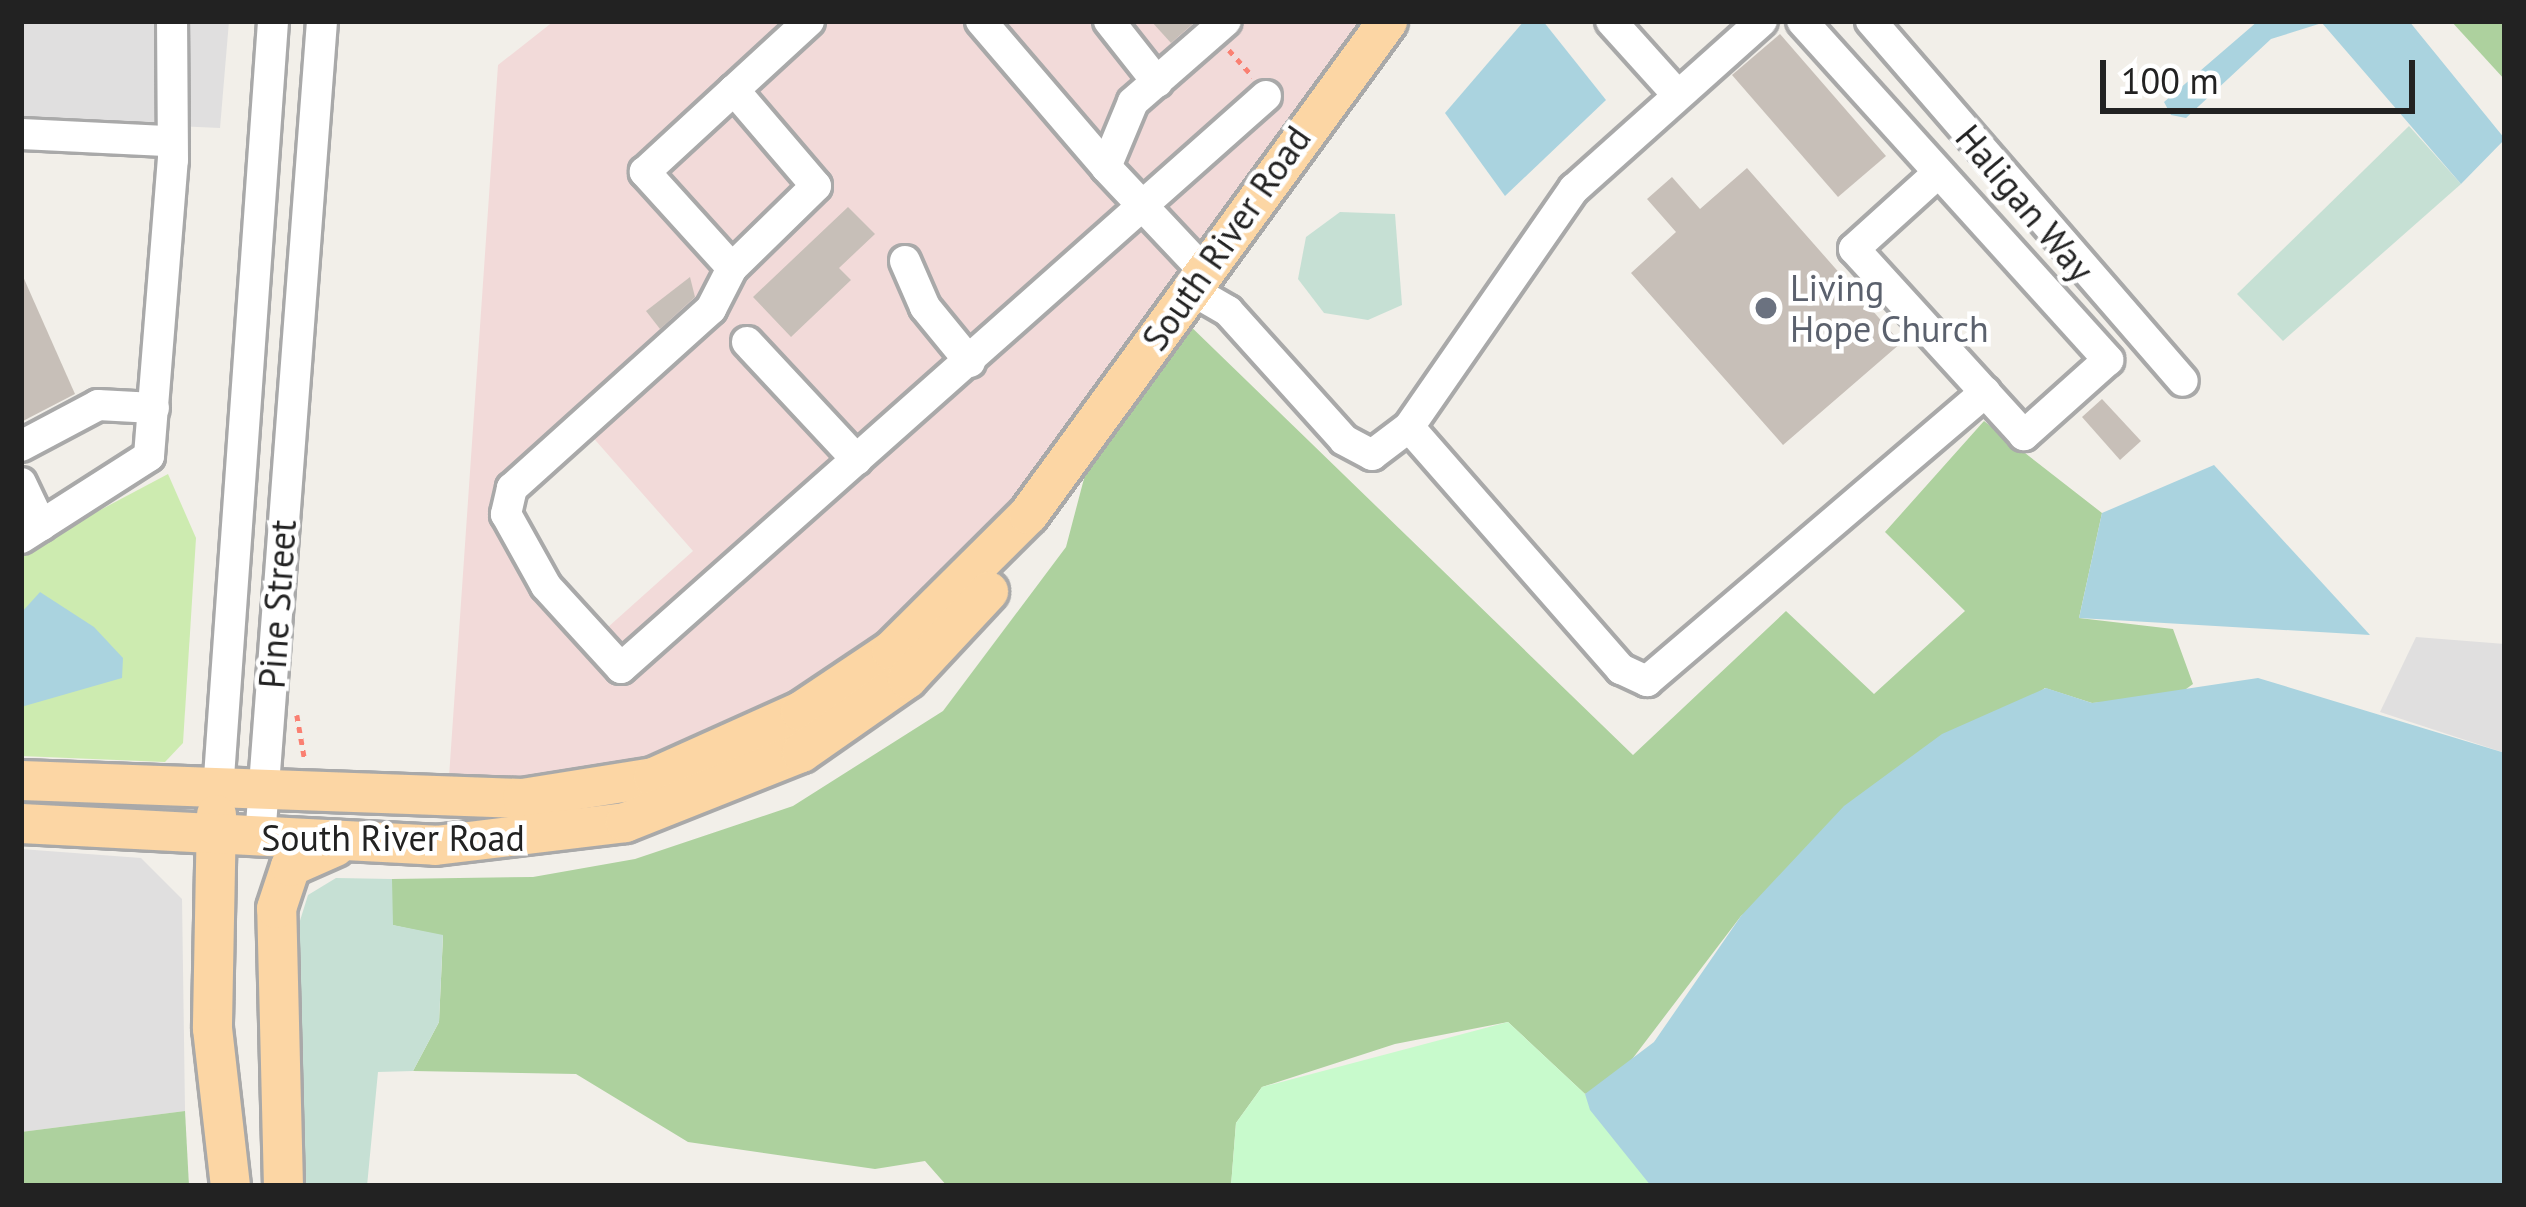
<!DOCTYPE html>
<style>
body{margin:0}
#map{position:relative;width:2526px;height:1207px;overflow:hidden;background:#f2efe9;font-family:"PT Sans",sans-serif}
div>[style]{position:absolute}
[style*='--x']{left:calc(var(--x)*1px);top:calc(var(--y)*1px);width:calc(var(--w)*1px);rotate:calc(var(--a)*1deg)}
.residential>*{inset:0;background:#e0dfdf}
.commercial>*{inset:0;background:#f2dad9}
.grass>*{inset:0;background:#cdebb0}
.forest>*{inset:0;background:#add19e}
.wetland>*{inset:0;background:#c6e0d4}
.park>*{inset:0;background:#c8facc}
.water>*{inset:0;background:#aad3df}
.building>*{inset:0;background:#c7bfb8}
.path>*{height:4.5px;margin-top:-2.25px;transform-origin:0;background:repeating-linear-gradient(90deg,#fa8072 0 6px,transparent 0 12px)}
.roads{filter:drop-shadow(3px 0 #a9a9a9) drop-shadow(-3px 0 #a9a9a9) drop-shadow(0 3px #a9a9a9) drop-shadow(0 -3px #a9a9a9)}
.minor>*{height:30px;margin:-15px;padding:0 15px;transform-origin:15px;border-radius:15px;background:#fff}
.major>*{height:39px;margin:-19.5px;padding:0 19.5px;transform-origin:19.5px;border-radius:19.5px;background:#fcd6a4}
.dots>*{width:33px;height:33px;translate:-50% -50%;box-sizing:border-box;border:6px solid #fff;border-radius:50%}
span{translate:-50% -50%;white-space:nowrap;text-align:center;line-height:1.15;-webkit-text-stroke:9px #fff;paint-order:stroke}
.street-label{font-size:36px;color:#222}
.worship-label{font-size:36px;color:#5b616d}
.left{translate:0 -50%;text-align:left}
.frame{position:absolute;inset:0;border:24px solid #222;pointer-events:none}
.scale{position:absolute;left:2100px;top:60px;width:315px;height:54px;box-sizing:border-box;border:6px solid #222;border-top:0;padding-left:15px;font-size:36px;line-height:42px;white-space:nowrap;color:#222;-webkit-text-stroke:9px #fff;paint-order:stroke}
</style>
<div id="map">
<div class="residential">
<div style="clip-path:polygon(21px 21px,229px 21px,220px 128px,21px 119px)"></div>
<div style="clip-path:polygon(2416px 637px,2505px 644px,2505px 753px,2380px 712px)"></div>
<div style="clip-path:polygon(21px 849px,141px 858px,182px 899px,185px 1111px,21px 1132px)"></div>
</div>
<div class="commercial">
<div style="clip-path:polygon(evenodd,554px 21px,1372px 21px,1069px 444px,884px 640px,704px 746px,537px 785px,449px 777px,498px 65px,554px 21px,589px 433px,693px 551px,607px 628px,521px 553px,512px 499px,589px 433px)"></div>
</div>
<div class="grass">
<div style="clip-path:polygon(168px 474px,196px 538px,183px 743px,165px 762px,21px 756px,21px 552px)"></div>
</div>
<div class="forest">
<div style="clip-path:polygon(2451px 21px,2505px 21px,2505px 80px)"></div>
<div style="clip-path:polygon(1183px 319px,1633px 755px,1786px 611px,1874px 694px,1965px 611px,1885px 532px,1984px 421px,2102px 513px,2079px 618px,2173px 629px,2193px 684px,2175px 697px,2092px 703px,2045px 688px,1741px 916px,1617px 1079px,1585px 1094px,1508px 1022px,1395px 1044px,1262px 1087px,1236px 1123px,1231px 1186px,947px 1186px,925px 1161px,875px 1169px,688px 1142px,576px 1074px,413px 1071px,439px 1022px,443px 936px,392px 925px,392px 879px,533px 877px,635px 859px,793px 806px,943px 711px,1066px 547px,1091px 452px)"></div>
<div style="clip-path:polygon(185px 1111px,189px 1186px,21px 1186px,21px 1132px)"></div>
</div>
<div class="wetland">
<div style="clip-path:polygon(2409px 126px,2461px 184px,2283px 341px,2237px 294px)"></div>
<div style="clip-path:polygon(1340px 212px,1395px 214px,1402px 305px,1368px 320px,1324px 313px,1298px 279px,1306px 237px)"></div>
<div style="clip-path:polygon(336px 878px,392px 879px,393px 925px,443px 935px,439px 1022px,413px 1071px,378px 1072px,367px 1186px,303px 1186px,298px 927px,308px 895px)"></div>
</div>
<div class="park">
<div style="clip-path:polygon(1508px 1022px,1585px 1094px,1651px 1186px,1231px 1186px,1236px 1123px,1262px 1087px)"></div>
</div>
<div class="water">
<div style="clip-path:polygon(1524px 21px,1543px 21px,1606px 100px,1505px 196px,1445px 113px)"></div>
<div style="clip-path:polygon(2258px 21px,2409px 21px,2505px 139px,2461px 184px,2322px 23px,2271px 39px,2186px 118px,2171px 115px,2164px 102px)"></div>
<div style="clip-path:polygon(2214px 465px,2370px 635px,2079px 618px,2102px 513px)"></div>
<div style="clip-path:polygon(40px 592px,94px 627px,123px 658px,122px 678px,21px 707px,21px 613px)"></div>
<div style="clip-path:polygon(2258px 678px,2505px 753px,2505px 1186px,1651px 1186px,1590px 1110px,1585px 1094px,1654px 1042px,1741px 916px,1844px 806px,1942px 734px,2046px 688px,2092px 703px)"></div>
</div>
<div class="building">
<div style="clip-path:polygon(1151px 21px,1196px 21px,1171px 43px)"></div>
<div style="clip-path:polygon(1780px 34px,1886px 156px,1838px 197px,1732px 75px)"></div>
<div style="clip-path:polygon(1747px 168px,1901px 343px,1783px 445px,1631px 273px,1676px 232px,1647px 199px,1672px 177px,1700px 209px)"></div>
<div style="clip-path:polygon(848px 207px,875px 234px,839px 268px,851px 280px,791px 337px,753px 297px)"></div>
<div style="clip-path:polygon(21px 272px,75px 394px,21px 422px)"></div>
<div style="clip-path:polygon(690px 277px,695px 297px,660px 329px,646px 311px)"></div>
<div style="clip-path:polygon(2102px 399px,2141px 441px,2120px 460px,2082px 417px)"></div>
</div>
<div class="path">
<div style="--x:1229;--y:50;--w:36;--a:48"></div>
<div style="--x:297;--y:715;--w:47;--a:80.1"></div>
</div>
<div class="roads">
<div class="minor">
<div style="--x:981;--y:21;--w:192;--a:49.4"></div>
<div style="--x:1109;--y:21;--w:78;--a:51.8"></div>
<div style="--x:1611;--y:21;--w:94;--a:48"></div>
<div style="--x:1802;--y:21;--w:457;--a:47.9"></div>
<div style="--x:2108;--y:360;--w:113;--a:138.2"></div>
<div style="--x:2024;--y:435;--w:252;--a:-132.4"></div>
<div style="--x:1854;--y:249;--w:113;--a:-42.1"></div>
<div style="--x:1871;--y:21;--w:476;--a:49.1"></div>
<div style="--x:734;--y:90;--w:126;--a:49.5"></div>
<div style="--x:816;--y:186;--w:117;--a:135.7"></div>
<div style="--x:732;--y:268;--w:130;--a:-132.2"></div>
<div style="--x:645;--y:172;--w:121;--a:-42.7"></div>
<div style="--x:734;--y:90;--w:102;--a:-42.6"></div>
<div style="--x:21;--y:134;--w:145;--a:2.8"></div>
<div style="--x:905;--y:261;--w:50;--a:66.5"></div>
<div style="--x:925;--y:307;--w:71;--a:50.7"></div>
<div style="--x:732;--y:268;--w:46;--a:117.1"></div>
<div style="--x:711;--y:309;--w:268;--a:138"></div>
<div style="--x:512;--y:488;--w:27;--a:103"></div>
<div style="--x:506;--y:514;--w:82;--a:60.9"></div>
<div style="--x:546;--y:586;--w:111;--a:47.6"></div>
<div style="--x:621;--y:668;--w:862;--a:-41.57"></div>
<div style="--x:1203;--y:270;--w:141;--a:-133.3"></div>
<div style="--x:1106;--y:167;--w:70;--a:-67.4"></div>
<div style="--x:1133;--y:102;--w:123;--a:-41.1"></div>
<div style="--x:1190;--y:289;--w:44;--a:30.1"></div>
<div style="--x:1228;--y:311;--w:173;--a:48"></div>
<div style="--x:1344;--y:440;--w:32;--a:28"></div>
<div style="--x:1372;--y:455;--w:46;--a:-37.1"></div>
<div style="--x:1409;--y:427;--w:290;--a:-55.3"></div>
<div style="--x:1574;--y:189;--w:252;--a:-41.8"></div>
<div style="--x:747;--y:342;--w:161;--a:47"></div>
<div style="--x:1409;--y:427;--w:322;--a:48.8"></div>
<div style="--x:1621;--y:669;--w:29;--a:25"></div>
<div style="--x:1647;--y:681;--w:445;--a:-40.5"></div>
<div style="--x:21;--y:446;--w:87;--a:-28"></div>
<div style="--x:98;--y:405;--w:56;--a:3.1"></div>
<div style="--x:21;--y:483;--w:47;--a:64.5"></div>
<div style="--x:21;--y:538;--w:152;--a:-32.6"></div>
<div style="--x:149;--y:456;--w:297;--a:-85.4"></div>
<div style="--x:173;--y:160;--w:139;--a:-90.4"></div>
<div style="--x:218;--y:791;--w:772;--a:-85.91"></div>
<div style="--x:260;--y:838;--w:819;--a:-85.66"></div>
</div>
<div class="major">
<div style="--x:21;--y:780;--w:501;--a:2.06"></div>
<div style="--x:522;--y:798;--w:133;--a:-9.1"></div>
<div style="--x:653;--y:777;--w:161;--a:-24.2"></div>
<div style="--x:800;--y:711;--w:110;--a:-33.8"></div>
<div style="--x:891;--y:650;--w:193;--a:-44.8"></div>
<div style="--x:1028;--y:514;--w:610;--a:-53.94"></div>
<div style="--x:216;--y:814;--w:214;--a:91.1"></div>
<div style="--x:212;--y:1028;--w:159;--a:83.5"></div>
<div style="--x:21;--y:823;--w:415;--a:3"></div>
<div style="--x:435;--y:845;--w:191;--a:-6.9"></div>
<div style="--x:625;--y:822;--w:189;--a:-21.7"></div>
<div style="--x:801;--y:752;--w:129;--a:-34.9"></div>
<div style="--x:907;--y:678;--w:119;--a:-47"></div>
<div style="--x:283;--y:1186;--w:278;--a:-91.4"></div>
<div style="--x:276;--y:908;--w:44;--a:-71.6"></div>
<div style="--x:290;--y:866;--w:49;--a:-24"></div>
</div>
</div>
<div class="dots">
<div style="left:1766px;top:308px;background:#6b7280"></div>
</div>
<div class="street-label">
<span style="left:2025px;top:203px;rotate:50deg">Haligan Way</span>
<span style="left:1226px;top:238px;rotate:-55deg">South River Road</span>
<span style="left:277px;top:604px;rotate:-86deg">Pine Street</span>
<span style="left:393px;top:838px">South River Road</span>
</div>
<div class="worship-label">
<span class="left" style="left:1790px;top:308px">Living<br>Hope Church</span>
</div>
<div class="frame"></div>
<div class="scale">100 m</div>
</div>
